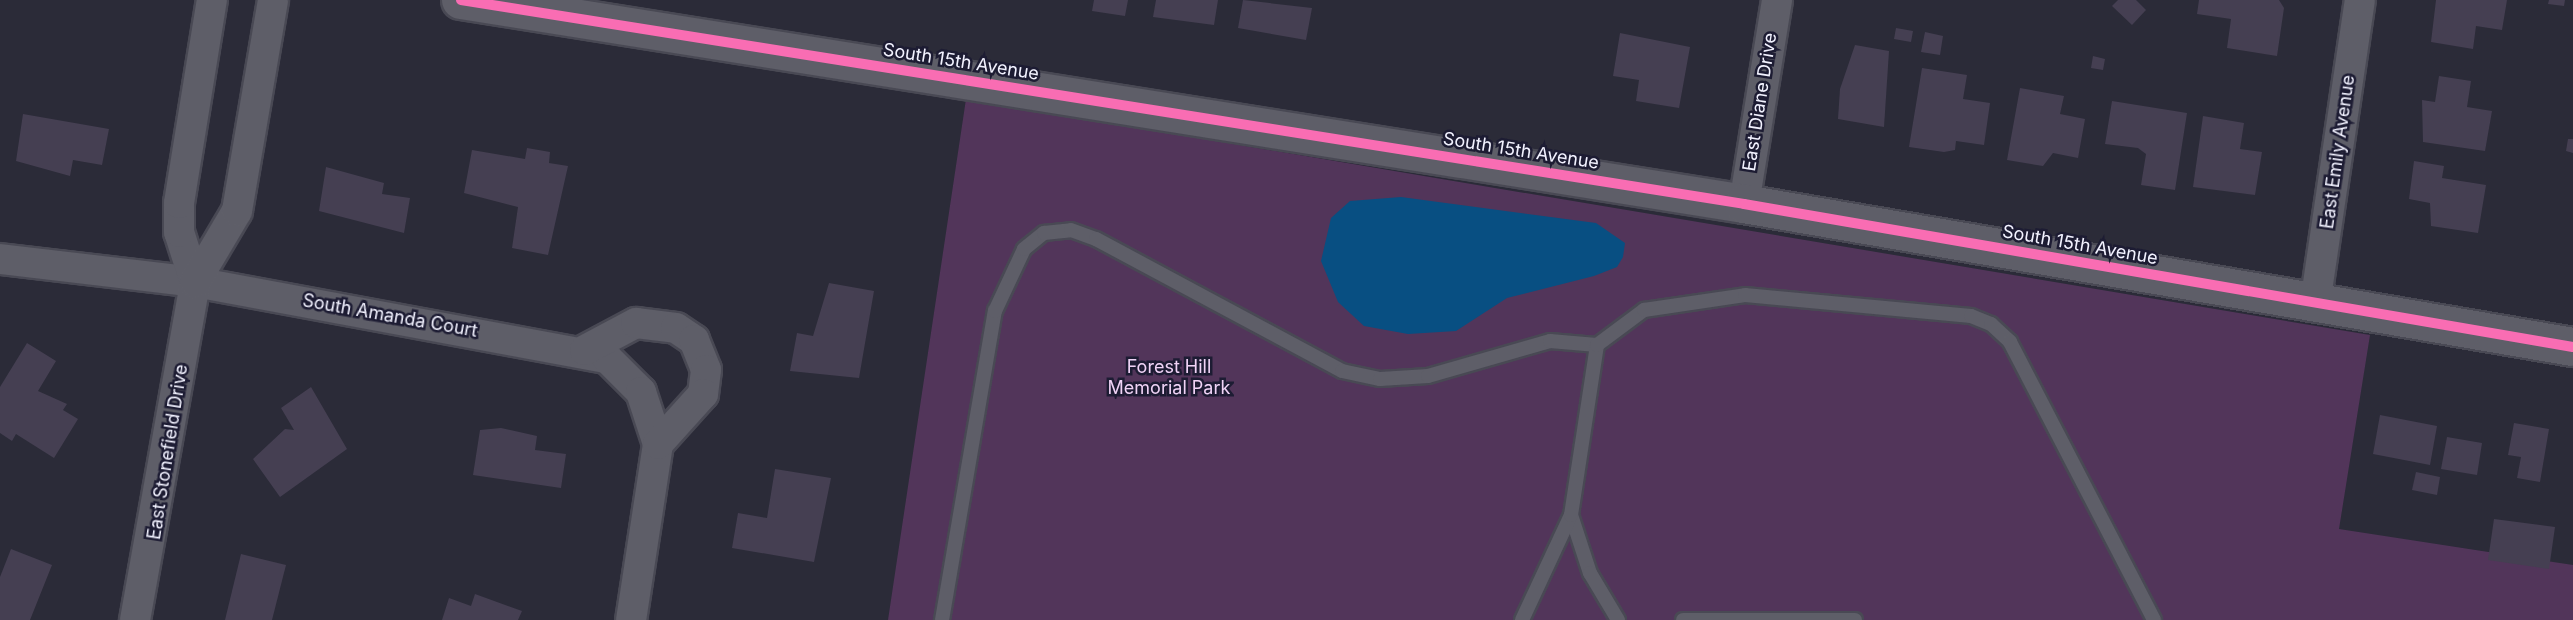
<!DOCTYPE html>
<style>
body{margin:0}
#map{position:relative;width:2573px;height:620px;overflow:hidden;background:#2b2b38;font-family:Inter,sans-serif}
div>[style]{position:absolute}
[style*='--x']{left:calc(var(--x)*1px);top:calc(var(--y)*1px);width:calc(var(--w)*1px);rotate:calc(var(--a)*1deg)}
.green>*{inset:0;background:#52355a}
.water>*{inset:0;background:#084f82}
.building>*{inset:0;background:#453f52}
.roads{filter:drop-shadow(2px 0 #494954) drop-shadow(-2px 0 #494954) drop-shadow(0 2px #494954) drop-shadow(0 -2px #494954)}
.lane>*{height:14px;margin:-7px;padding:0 7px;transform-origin:7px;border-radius:7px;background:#5e5e68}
.street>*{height:30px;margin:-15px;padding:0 15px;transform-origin:15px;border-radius:15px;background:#5e5e68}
.secondary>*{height:38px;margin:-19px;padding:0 19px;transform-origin:19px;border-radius:19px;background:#5e5e68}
.cycleway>*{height:10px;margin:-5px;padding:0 5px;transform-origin:5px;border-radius:5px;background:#f96db3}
span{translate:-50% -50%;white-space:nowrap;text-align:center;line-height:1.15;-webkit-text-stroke:5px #1d1c33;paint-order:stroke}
.street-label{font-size:18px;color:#f2f2ff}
.park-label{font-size:18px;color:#f0d3f6}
</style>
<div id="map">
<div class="green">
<div style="clip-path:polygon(966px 99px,2370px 335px,2339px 529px,2573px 565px,2573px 620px,888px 620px)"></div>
</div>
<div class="water">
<div style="clip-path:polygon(1401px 197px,1596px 223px,1625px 243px,1623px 257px,1617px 267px,1594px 276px,1507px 298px,1456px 331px,1408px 334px,1364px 326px,1338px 302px,1321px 261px,1331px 218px,1350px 201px)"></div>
</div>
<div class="building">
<div style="clip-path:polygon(1094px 0,1128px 0,1125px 16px,1092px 11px)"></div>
<div style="clip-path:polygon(1156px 0,1218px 0,1214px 25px,1153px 17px)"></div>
<div style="clip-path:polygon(1243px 0,1312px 8px,1306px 40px,1238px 28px)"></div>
<div style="clip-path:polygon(2118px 0,2136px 0,2146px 10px,2132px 25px,2112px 6px)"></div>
<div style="clip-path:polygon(2199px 0,2279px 0,2284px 8px,2277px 56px,2227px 48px,2231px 19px,2197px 14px)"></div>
<div style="clip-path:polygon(2436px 0,2507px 0,2502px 30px,2476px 26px,2473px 49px,2431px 42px)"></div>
<div style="clip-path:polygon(2549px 0,2565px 0,2564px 6px,2548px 4px)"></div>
<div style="clip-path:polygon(1896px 28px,1913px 31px,1911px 42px,1894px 39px)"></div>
<div style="clip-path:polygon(1925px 32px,1943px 36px,1940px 55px,1921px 52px)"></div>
<div style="clip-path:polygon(1620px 33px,1690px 47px,1679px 108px,1636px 101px,1639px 80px,1613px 76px)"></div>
<div style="clip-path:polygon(1855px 45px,1889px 51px,1884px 127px,1838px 119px,1840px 89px)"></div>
<div style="clip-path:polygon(2093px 56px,2105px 59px,2103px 70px,2091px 68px)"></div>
<div style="clip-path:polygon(1922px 68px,1967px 75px,1963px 99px,1990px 103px,1984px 145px,1956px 141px,1955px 150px,1944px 152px,1909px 147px)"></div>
<div style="clip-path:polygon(2439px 76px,2471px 81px,2467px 107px,2492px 111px,2485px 151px,2423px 142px,2422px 100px,2435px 102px)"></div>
<div style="clip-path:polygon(2020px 88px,2064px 96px,2060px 114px,2085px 119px,2078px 158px,2053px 153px,2043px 166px,2007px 160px)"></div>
<div style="clip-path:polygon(2112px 101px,2187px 113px,2175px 190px,2141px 185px,2146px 154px,2138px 148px,2105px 144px)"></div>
<div style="clip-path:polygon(23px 114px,109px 129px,102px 165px,73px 160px,70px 176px,16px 161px)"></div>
<div style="clip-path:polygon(2203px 116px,2244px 123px,2240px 149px,2262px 152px,2255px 195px,2193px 187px)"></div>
<div style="clip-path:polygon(2568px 139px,2573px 139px,2573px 153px,2566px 151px)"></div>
<div style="clip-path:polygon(527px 148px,550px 152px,549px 163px,568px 166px,548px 255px,512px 248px,518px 207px,464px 193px,472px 150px,525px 159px)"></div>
<div style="clip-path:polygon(2414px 161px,2444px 166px,2442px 178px,2486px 185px,2478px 233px,2431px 226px,2430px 203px,2409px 199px)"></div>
<div style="clip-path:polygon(326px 167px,384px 183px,382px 194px,410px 198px,404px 233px,319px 211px)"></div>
<div style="clip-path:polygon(829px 283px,874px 291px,859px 378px,790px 371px,797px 333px,813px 336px)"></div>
<div style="clip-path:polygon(27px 343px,56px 361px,38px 391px,67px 404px,63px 410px,78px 419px,54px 458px,16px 434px,12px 441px,0 433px,0 387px)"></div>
<div style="clip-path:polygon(311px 387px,347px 449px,280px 497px,253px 459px,285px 429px,294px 430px,281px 408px)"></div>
<div style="clip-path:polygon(2380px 415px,2437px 426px,2430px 465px,2373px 454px)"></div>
<div style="clip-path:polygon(2514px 423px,2549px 429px,2540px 482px,2517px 478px,2521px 457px,2508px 455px)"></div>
<div style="clip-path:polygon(501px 428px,537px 436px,535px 450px,566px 454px,561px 488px,473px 475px,480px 430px)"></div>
<div style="clip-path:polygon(2447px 437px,2482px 443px,2477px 475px,2441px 469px)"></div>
<div style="clip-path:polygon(775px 469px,831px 478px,814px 562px,732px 548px,738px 513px,767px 518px)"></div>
<div style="clip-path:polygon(2416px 472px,2440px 477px,2437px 495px,2412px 490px)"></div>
<div style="clip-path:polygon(2494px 519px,2555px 527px,2549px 569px,2488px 560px)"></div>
<div style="clip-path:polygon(11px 549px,52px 565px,30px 620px,0 620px,0 577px)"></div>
<div style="clip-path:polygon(241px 554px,286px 565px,272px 620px,225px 620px)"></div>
<div style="clip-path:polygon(475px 594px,522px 611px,518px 620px,442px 620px,449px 598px,471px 606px)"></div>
</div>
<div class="roads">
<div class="lane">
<div style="--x:1571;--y:515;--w:61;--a:71.9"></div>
<div style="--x:1590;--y:573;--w:55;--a:59.2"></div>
<div style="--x:942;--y:620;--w:314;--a:-80.3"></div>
<div style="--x:995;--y:311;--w:68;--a:-64.9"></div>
<div style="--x:1024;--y:249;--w:26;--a:-39"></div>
<div style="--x:1044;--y:233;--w:27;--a:-6"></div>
<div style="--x:1071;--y:230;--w:27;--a:20"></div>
<div style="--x:1096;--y:239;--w:279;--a:28.2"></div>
<div style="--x:1342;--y:371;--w:39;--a:12"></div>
<div style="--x:1380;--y:379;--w:48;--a:-3.6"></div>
<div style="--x:1428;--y:376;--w:127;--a:-16"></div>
<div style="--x:1550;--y:341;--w:47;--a:4.9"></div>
<div style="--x:1522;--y:620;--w:116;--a:-65"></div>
<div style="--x:1571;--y:515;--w:172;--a:-81.3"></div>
<div style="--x:1597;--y:345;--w:59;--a:-36.7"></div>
<div style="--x:1644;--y:310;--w:102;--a:-8.4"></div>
<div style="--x:1745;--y:295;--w:227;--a:5.3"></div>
<div style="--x:1971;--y:316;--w:22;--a:22"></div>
<div style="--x:1991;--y:324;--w:26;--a:43"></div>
<div style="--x:2010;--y:342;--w:313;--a:62.6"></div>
<div style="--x:1683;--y:620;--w:172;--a:0"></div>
</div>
<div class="street">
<div style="--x:1744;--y:204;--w:207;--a:-80.8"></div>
<div style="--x:0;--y:259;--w:196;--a:6.7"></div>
<div style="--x:195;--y:282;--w:419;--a:10.5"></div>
<div style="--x:607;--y:358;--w:48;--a:45"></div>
<div style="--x:641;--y:392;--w:55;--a:71.9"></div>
<div style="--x:658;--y:444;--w:178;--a:98.7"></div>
<div style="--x:195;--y:282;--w:52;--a:-107.7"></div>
<div style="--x:179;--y:232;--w:29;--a:-90"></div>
<div style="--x:179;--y:203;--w:206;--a:-80.8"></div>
<div style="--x:2315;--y:304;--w:307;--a:-81.6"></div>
<div style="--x:585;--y:350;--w:58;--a:-27.9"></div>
<div style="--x:636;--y:323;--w:40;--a:7.1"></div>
<div style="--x:676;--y:328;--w:22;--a:34"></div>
<div style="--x:694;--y:340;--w:32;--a:68"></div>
<div style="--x:706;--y:370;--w:24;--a:97"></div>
<div style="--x:703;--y:394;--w:67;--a:132"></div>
<div style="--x:135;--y:620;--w:343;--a:-79.9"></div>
<div style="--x:195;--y:282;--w:82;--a:-59.4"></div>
<div style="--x:237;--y:211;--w:214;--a:-80.3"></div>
</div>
<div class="secondary">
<div style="--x:461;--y:0;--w:1299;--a:9.03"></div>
<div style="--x:1744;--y:204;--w:841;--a:9.79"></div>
</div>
</div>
<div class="cycleway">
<div style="--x:461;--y:0;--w:1299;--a:9.03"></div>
<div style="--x:1744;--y:204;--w:841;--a:9.79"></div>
</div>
<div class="street-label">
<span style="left:961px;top:62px;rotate:9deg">South 15th Avenue</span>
<span style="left:1760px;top:102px;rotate:-81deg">East Diane Drive</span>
<span style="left:1521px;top:151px;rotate:9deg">South 15th Avenue</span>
<span style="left:2338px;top:152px;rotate:-82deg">East Emily Avenue</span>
<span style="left:2080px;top:245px;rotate:10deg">South 15th Avenue</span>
<span style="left:390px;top:316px;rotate:10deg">South Amanda Court</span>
<span style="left:168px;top:452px;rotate:-81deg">East Stonefield Drive</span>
</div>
<div class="park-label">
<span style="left:1169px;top:378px">Forest Hill<br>Memorial Park</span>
</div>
</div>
